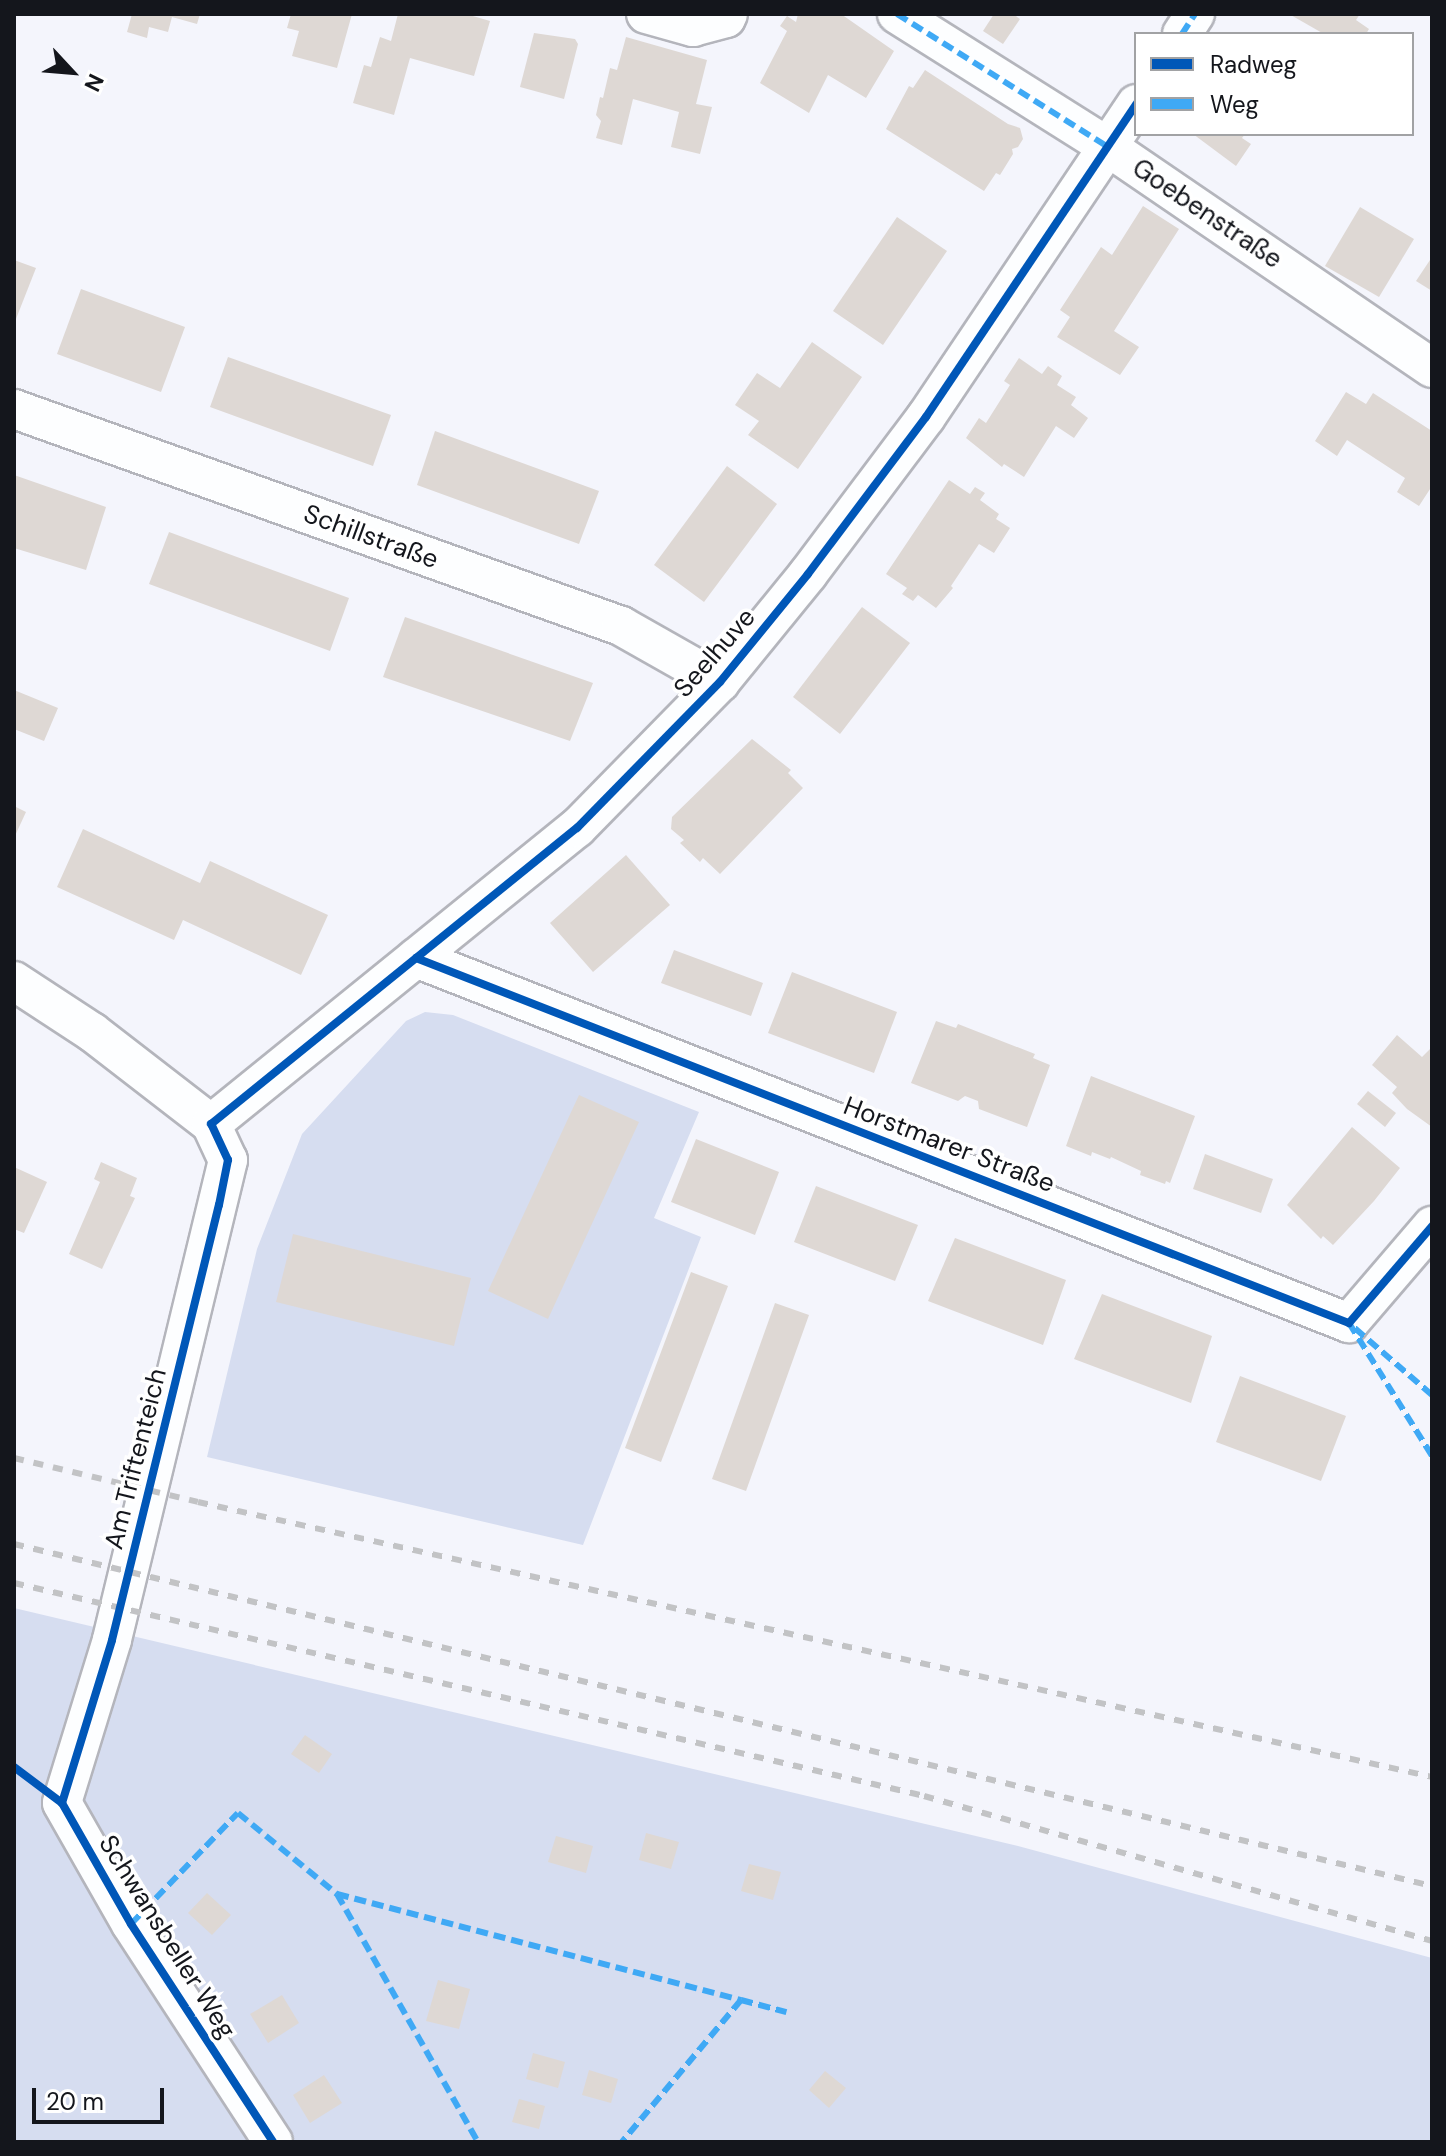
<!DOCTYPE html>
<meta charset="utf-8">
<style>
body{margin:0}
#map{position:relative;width:1446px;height:2156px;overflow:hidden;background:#f4f5fc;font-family:"DM Sans",sans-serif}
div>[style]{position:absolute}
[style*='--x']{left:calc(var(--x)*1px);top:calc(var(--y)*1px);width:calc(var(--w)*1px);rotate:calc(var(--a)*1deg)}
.green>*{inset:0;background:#d6ddf0}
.building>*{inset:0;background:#ded8d4}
.roads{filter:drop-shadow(2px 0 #b4b5bc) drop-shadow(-2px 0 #b4b5bc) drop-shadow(0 2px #b4b5bc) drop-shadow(0 -2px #b4b5bc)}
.minor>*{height:38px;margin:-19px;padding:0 19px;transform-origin:19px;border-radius:19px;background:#fdfeff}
.rail>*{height:6px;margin-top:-3px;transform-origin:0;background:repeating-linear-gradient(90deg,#c2c3c5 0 10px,transparent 0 20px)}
.quiet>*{height:6px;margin-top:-3px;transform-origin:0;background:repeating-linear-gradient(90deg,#3fa9f5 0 12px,transparent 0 18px)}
.cycleway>*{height:8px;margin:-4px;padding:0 4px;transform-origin:4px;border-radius:4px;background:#0057b8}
span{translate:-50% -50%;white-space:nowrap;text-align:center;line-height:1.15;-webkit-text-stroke:7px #fff;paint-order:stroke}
.street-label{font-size:26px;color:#14161c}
.frame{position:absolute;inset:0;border:16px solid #14161c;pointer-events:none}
.legend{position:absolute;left:1134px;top:32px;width:280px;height:104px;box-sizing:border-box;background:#fff;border:2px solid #a1a2a4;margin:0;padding:10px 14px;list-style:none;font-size:24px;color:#14161c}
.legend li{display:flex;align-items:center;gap:16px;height:40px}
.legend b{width:40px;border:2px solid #a1a2a4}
.north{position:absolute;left:32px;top:32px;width:80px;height:80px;-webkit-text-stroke:6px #fff;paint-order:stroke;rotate:116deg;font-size:22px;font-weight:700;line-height:32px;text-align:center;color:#14161c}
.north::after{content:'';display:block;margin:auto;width:28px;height:36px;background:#14161c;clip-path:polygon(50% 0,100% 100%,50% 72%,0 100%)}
.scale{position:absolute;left:32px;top:2088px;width:132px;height:36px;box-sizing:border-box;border:4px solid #14161c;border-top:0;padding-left:10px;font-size:24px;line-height:28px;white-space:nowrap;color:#14161c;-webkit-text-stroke:6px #fff;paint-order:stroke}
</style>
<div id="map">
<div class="green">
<div style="clip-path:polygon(425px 1012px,453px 1015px,699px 1112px,654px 1218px,701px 1237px,583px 1545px,207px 1457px,257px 1249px,302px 1134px,406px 1021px)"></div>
<div style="clip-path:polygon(14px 1608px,1018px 1846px,1432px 1958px,1432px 2142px,14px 2142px)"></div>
</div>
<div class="building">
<div style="clip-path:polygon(132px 14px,200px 14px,197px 24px,172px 17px,168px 32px,149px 27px,147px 38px,127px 32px)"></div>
<div style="clip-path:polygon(291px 14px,352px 14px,337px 68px,292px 56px,299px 31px,287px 28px)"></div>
<div style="clip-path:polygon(398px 14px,466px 14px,490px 21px,474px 76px,410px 58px,394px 115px,353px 103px,364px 65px,371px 67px,380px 37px,391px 41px)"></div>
<div style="clip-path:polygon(798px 14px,841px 14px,894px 51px,866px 98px,828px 75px,809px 113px,760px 83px,787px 31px,780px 26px,787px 16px,796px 22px)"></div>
<div style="clip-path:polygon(994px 14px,1013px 14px,1020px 19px,1003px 44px,983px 31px)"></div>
<div style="clip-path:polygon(1289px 14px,1360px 14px,1356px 20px,1369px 29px,1366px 34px,1324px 34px)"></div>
<div style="clip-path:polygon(534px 33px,575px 39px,578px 44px,564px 99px,520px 87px)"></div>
<div style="clip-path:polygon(626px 37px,707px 60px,696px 104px,712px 107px,700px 154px,671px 147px,679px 112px,633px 99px,622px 145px,596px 138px,601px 121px,596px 115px,600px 97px,603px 98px,610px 68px,617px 70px)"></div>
<div style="clip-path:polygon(925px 70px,1008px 124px,1020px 128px,1023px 139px,1018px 147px,1012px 149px,1013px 154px,1000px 175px,996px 173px,984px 191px,886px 129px,909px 86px,913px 88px)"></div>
<div style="clip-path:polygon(1193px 134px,1245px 134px,1242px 138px,1251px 144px,1236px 166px)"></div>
<div style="clip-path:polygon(1143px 206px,1179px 229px,1114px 331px,1139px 347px,1120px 375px,1057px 337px,1070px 317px,1060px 310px,1101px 247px,1112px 255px)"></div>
<div style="clip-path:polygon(1360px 207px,1414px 239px,1379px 297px,1325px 266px)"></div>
<div style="clip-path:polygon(897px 217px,947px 251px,883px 345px,833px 311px)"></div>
<div style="clip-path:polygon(1432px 257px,1432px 291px,1416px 281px)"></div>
<div style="clip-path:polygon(14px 260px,36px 268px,14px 324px)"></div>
<div style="clip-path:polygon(81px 289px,185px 327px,161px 392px,57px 354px)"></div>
<div style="clip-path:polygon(812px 342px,862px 377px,798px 469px,748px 435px,759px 421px,735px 405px,757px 373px,780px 388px)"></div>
<div style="clip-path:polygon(228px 357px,391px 415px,373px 466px,210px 407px)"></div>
<div style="clip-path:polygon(1019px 358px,1042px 374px,1048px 366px,1062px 376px,1057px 385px,1076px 397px,1071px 405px,1088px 418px,1074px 438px,1056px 426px,1024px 477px,1004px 464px,1002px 467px,966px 438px,979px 418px,986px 423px,1010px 385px,1004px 381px)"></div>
<div style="clip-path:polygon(1346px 392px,1366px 404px,1373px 393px,1432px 431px,1432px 486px,1419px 506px,1397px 492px,1405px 478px,1347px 440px,1337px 456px,1315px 441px)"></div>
<div style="clip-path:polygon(435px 431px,599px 491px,579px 544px,417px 485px)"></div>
<div style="clip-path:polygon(727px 466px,777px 504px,704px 602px,654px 565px)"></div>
<div style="clip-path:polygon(14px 475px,106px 507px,86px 570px,14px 548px)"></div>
<div style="clip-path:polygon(949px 480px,970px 494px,975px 487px,985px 493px,980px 500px,999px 514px,996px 519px,1010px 528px,994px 553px,979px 544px,951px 586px,953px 588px,936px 608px,918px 595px,913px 601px,902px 594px,907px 588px,886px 574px)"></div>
<div style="clip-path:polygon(169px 532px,349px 598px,330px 651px,149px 584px)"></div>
<div style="clip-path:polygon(862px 607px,910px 643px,840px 734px,793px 697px)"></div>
<div style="clip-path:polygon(405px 617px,593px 683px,570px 741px,383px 677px)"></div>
<div style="clip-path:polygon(14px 690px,58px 708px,44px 741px,14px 729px)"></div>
<div style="clip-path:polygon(752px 739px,791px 770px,788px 773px,803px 788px,720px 874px,703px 858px,700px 862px,680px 843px,684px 840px,671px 829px,672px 817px)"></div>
<div style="clip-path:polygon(14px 806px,26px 812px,14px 838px)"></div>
<div style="clip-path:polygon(83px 829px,200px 883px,210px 861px,328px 915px,301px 975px,183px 920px,174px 940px,57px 887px)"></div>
<div style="clip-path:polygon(626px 855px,670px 905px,593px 972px,550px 923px)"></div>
<div style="clip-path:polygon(674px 950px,763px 983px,751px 1016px,661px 983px)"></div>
<div style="clip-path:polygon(792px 972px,897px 1012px,874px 1073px,768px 1033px)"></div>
<div style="clip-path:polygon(936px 1021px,956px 1028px,958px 1024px,1035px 1054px,1033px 1058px,1050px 1065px,1027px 1127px,979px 1109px,978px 1101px,965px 1096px,958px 1101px,911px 1083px)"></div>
<div style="clip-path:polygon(1397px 1035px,1422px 1057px,1432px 1047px,1432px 1127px,1407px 1109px,1392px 1093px,1397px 1087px,1372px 1065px)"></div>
<div style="clip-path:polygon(1091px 1076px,1195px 1116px,1170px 1183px,1166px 1181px,1165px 1184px,1140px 1175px,1141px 1171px,1111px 1157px,1110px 1159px,1092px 1152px,1091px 1156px,1066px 1146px)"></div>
<div style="clip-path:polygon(1368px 1091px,1396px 1113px,1385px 1127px,1357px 1104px)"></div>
<div style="clip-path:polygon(579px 1095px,639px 1122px,548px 1319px,488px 1291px)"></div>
<div style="clip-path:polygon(1352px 1127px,1400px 1168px,1374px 1201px,1333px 1245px,1323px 1236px,1321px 1239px,1287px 1205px)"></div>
<div style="clip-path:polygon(696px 1139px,779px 1172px,755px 1235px,671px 1202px)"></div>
<div style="clip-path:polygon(1205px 1154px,1273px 1179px,1261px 1213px,1193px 1189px)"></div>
<div style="clip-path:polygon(101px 1162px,137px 1178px,130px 1196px,135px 1198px,102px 1269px,69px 1254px,100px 1182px,94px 1179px)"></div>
<div style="clip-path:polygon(14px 1167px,47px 1182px,24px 1233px,14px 1229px)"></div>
<div style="clip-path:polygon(816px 1186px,918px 1225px,895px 1281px,794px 1242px)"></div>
<div style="clip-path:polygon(293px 1234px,471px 1278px,454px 1346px,276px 1302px)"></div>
<div style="clip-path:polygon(955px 1238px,1066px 1280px,1043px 1345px,928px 1301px)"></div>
<div style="clip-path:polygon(691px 1272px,728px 1286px,661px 1462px,625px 1448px)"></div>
<div style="clip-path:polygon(1102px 1294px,1212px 1336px,1191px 1403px,1074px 1359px)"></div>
<div style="clip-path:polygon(775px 1303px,809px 1315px,746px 1491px,712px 1479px)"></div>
<div style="clip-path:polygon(1240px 1376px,1346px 1416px,1321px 1481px,1216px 1442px)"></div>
<div style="clip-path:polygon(305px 1735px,332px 1754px,319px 1773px,291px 1754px)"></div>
<div style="clip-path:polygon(646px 1833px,679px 1842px,671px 1869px,639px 1860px)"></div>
<div style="clip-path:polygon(556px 1836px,593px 1846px,586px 1873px,548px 1862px)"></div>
<div style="clip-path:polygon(749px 1864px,781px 1872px,773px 1900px,741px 1891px)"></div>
<div style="clip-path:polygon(207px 1893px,231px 1915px,212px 1935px,188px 1913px)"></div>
<div style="clip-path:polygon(438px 1980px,470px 1989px,459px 2029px,426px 2021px)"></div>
<div style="clip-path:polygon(282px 1995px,299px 2023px,268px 2043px,250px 2014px)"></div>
<div style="clip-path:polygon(533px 2053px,565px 2062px,558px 2088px,526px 2079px)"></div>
<div style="clip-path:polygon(589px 2070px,618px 2079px,611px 2103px,582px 2095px)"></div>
<div style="clip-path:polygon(825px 2071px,846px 2088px,829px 2108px,809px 2090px)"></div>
<div style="clip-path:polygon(324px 2075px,342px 2103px,310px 2123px,293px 2095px)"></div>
<div style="clip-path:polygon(519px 2099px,545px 2106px,539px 2129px,512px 2122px)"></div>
</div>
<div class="roads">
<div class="minor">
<div style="--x:646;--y:14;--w:49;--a:15.5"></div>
<div style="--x:693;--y:27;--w:34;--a:-15"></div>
<div style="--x:726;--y:18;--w:4;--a:-63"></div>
<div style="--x:897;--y:14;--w:249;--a:32.2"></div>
<div style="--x:1108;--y:147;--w:392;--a:34.3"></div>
<div style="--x:1182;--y:34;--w:24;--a:-57"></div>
<div style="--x:14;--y:409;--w:645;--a:19.67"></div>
<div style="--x:621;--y:626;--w:114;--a:29.5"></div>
<div style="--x:416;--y:958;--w:1002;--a:21.37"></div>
<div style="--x:1349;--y:1323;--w:128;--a:-49.4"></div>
<div style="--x:14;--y:981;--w:93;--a:33.2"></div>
<div style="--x:92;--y:1032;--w:150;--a:37.7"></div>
<div style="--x:211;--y:1124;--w:40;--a:65"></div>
<div style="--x:228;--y:1160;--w:494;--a:103.6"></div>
<div style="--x:112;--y:1640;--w:170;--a:107.1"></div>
<div style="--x:62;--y:1803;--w:139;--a:60.3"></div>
<div style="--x:131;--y:1924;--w:260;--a:56.9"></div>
<div style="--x:211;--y:1124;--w:471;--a:-39"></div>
<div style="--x:577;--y:828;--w:204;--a:-45.6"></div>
<div style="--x:720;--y:682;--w:139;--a:-50.8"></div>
<div style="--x:808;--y:574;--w:196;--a:-53.1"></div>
<div style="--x:926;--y:417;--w:377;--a:-56.1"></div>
</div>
</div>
<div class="rail">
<div style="--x:14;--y:1458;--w:189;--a:13.4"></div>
<div style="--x:198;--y:1502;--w:1264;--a:12.56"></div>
<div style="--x:14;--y:1544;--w:1459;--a:13.56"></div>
<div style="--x:14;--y:1583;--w:935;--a:13.17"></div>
<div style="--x:924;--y:1796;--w:528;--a:15.93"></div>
</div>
<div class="quiet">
<div style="--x:897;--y:14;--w:249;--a:32.2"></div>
<div style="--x:1182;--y:34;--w:24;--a:-57"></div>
<div style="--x:1432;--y:1395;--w:110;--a:-139.1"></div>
<div style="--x:1349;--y:1323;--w:157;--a:58"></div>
<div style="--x:337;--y:1894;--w:418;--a:14.7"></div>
<div style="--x:741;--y:2000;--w:185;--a:130"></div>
<div style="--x:131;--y:1924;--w:154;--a:-46.1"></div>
<div style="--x:238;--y:1813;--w:128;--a:39.3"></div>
<div style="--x:337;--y:1894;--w:285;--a:60.4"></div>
<div style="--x:741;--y:2000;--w:47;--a:14.9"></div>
</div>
<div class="cycleway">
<div style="--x:416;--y:958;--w:1002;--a:21.37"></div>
<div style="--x:1349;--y:1323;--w:128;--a:-49.4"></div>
<div style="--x:14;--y:1767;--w:60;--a:36.9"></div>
<div style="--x:62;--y:1803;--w:139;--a:60.3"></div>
<div style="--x:131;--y:1924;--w:260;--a:56.9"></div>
<div style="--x:62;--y:1803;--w:170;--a:-72.9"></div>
<div style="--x:112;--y:1640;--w:448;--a:-76.2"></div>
<div style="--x:219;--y:1205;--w:46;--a:-78.7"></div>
<div style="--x:228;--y:1160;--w:40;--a:-115"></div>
<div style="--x:211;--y:1124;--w:471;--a:-39"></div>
<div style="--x:577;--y:828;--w:204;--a:-45.6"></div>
<div style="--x:720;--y:682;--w:139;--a:-50.8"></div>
<div style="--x:808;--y:574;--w:196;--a:-53.1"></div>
<div style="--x:926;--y:417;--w:377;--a:-56.1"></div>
</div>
<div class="street-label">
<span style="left:1207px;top:214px;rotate:34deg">Goebenstraße</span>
<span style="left:371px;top:537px;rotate:20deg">Schillstraße</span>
<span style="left:715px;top:653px;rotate:-49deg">Seelhuve</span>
<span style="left:949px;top:1145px;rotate:21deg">Horstmarer Straße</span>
<span style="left:136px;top:1459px;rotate:-76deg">Am Triftenteich</span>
<span style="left:167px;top:1937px;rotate:58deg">Schwansbeller Weg</span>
</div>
<div class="frame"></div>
<ul class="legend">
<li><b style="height:10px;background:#0057b8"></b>Radweg</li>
<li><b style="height:10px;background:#3fa9f5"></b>Weg</li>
</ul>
<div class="north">N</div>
<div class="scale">20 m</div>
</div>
